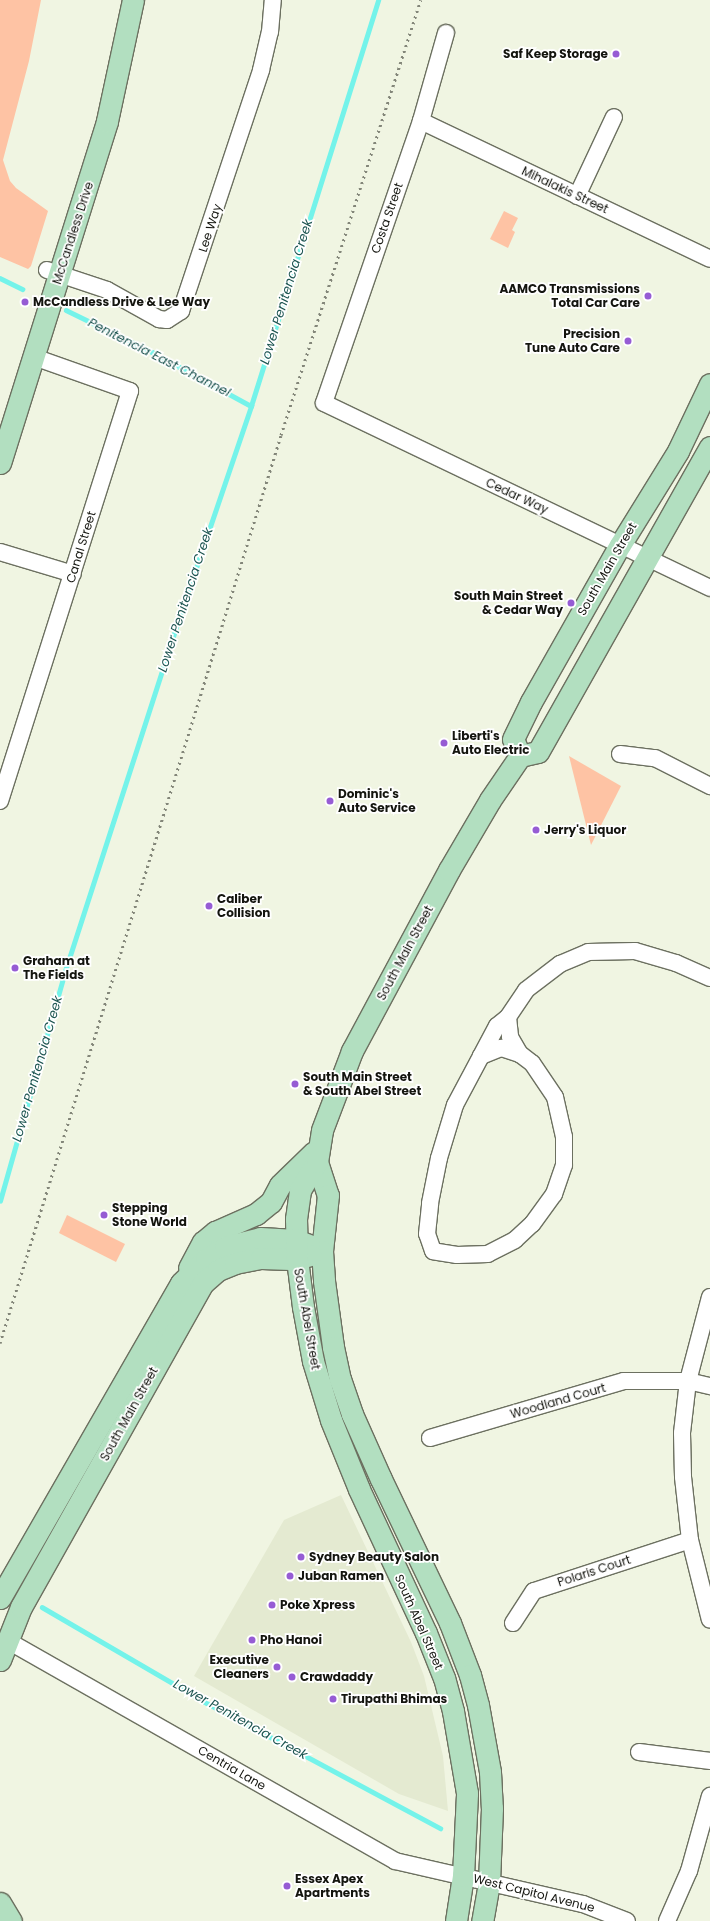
<!DOCTYPE html>
<style>
body{margin:0}
#map{position:relative;width:710px;height:1921px;overflow:hidden;background:#f0f5e2;font-family:Poppins,sans-serif}
div>[style]{position:absolute}
[style*='--x']{left:calc(var(--x)*1px);top:calc(var(--y)*1px);width:calc(var(--w)*1px);rotate:calc(var(--a)*1deg)}
.built>*{inset:0;background:#e4ead1}
.green>*{inset:0;background:#fec3a4}
.stream>*{height:4.5px;margin:-2.25px;padding:0 2.25px;transform-origin:2.25px;border-radius:2.25px;background:#74f3ea}
.roads{filter:drop-shadow(1px 0 #6c7060) drop-shadow(-1px 0 #6c7060) drop-shadow(0 1px #6c7060) drop-shadow(0 -1px #6c7060)}
.minor>*{height:16px;margin:-8px;padding:0 8px;transform-origin:8px;border-radius:8px;background:#fff}
.major>*{height:21px;margin:-10.5px;padding:0 10.5px;transform-origin:10.5px;border-radius:10.5px;background:#b2dfc0}
.rail>*{height:3px;margin-top:-1.5px;transform-origin:0;background:repeating-linear-gradient(90deg,#838679 0 2px,transparent 0 6px)}
.dots>*{width:11px;height:11px;translate:-50% -50%;box-sizing:border-box;border:2px solid #fff;border-radius:50%}
span{translate:-50% -50%;white-space:nowrap;text-align:center;line-height:1.15;-webkit-text-stroke:3.5px #fff;paint-order:stroke}
.poi-label{font-size:12px;color:#14150f;font-weight:700}
.right{translate:-100% -50%;text-align:right}
.left{translate:0 -50%;text-align:left}
.street-label{font-size:12px;color:#14150f}
.water-label{font-size:13px;color:#1d5551;font-style:italic}
</style>
<div id="map">
<div class="built">
<div style="clip-path:polygon(341px 1495px,411px 1642px,424px 1676px,443px 1756px,448px 1811px,399px 1794px,194px 1676px,284px 1520px)"></div>
</div>
<div class="green">
<div style="clip-path:polygon(0 0,41px 0,29px 61px,3px 160px,10px 181px,16px 188px,48px 211px,31px 266px,28px 269px,0 257px)"></div>
<div style="clip-path:polygon(504px 211px,518px 218px,512px 230px,515px 232px,508px 248px,490px 239px)"></div>
<div style="clip-path:polygon(569px 756px,621px 786px,591px 845px)"></div>
<div style="clip-path:polygon(67px 1215px,125px 1244px,116px 1262px,59px 1233px)"></div>
</div>
<div class="stream">
<div style="--x:0;--y:278;--w:25;--a:26"></div>
<div style="--x:66;--y:310;--w:96;--a:26"></div>
<div style="--x:152;--y:352;--w:113;--a:28.6"></div>
<div style="--x:0;--y:1201;--w:245;--a:-74.2"></div>
<div style="--x:67;--y:965;--w:371;--a:-72.1"></div>
<div style="--x:181;--y:612;--w:218;--a:-71.2"></div>
<div style="--x:251;--y:406;--w:425;--a:-72.6"></div>
<div style="--x:42;--y:1607;--w:189;--a:30.2"></div>
<div style="--x:205;--y:1702;--w:267;--a:28.2"></div>
</div>
<div class="roads">
<div class="minor">
<div style="--x:446;--y:33;--w:91;--a:105.9"></div>
<div style="--x:421;--y:121;--w:298;--a:109"></div>
<div style="--x:324;--y:403;--w:428;--a:25.6"></div>
<div style="--x:421;--y:121;--w:320;--a:25.5"></div>
<div style="--x:577;--y:196;--w:87;--a:-64.9"></div>
<div style="--x:47;--y:270;--w:63;--a:18.4"></div>
<div style="--x:107;--y:290;--w:60;--a:29.1"></div>
<div style="--x:159;--y:319;--w:8;--a:7"></div>
<div style="--x:167;--y:320;--w:17;--a:-33"></div>
<div style="--x:181;--y:311;--w:254;--a:-71.6"></div>
<div style="--x:261;--y:70;--w:39;--a:-77"></div>
<div style="--x:270;--y:32;--w:32;--a:-85"></div>
<div style="--x:0;--y:552;--w:76;--a:16.8"></div>
<div style="--x:620;--y:754;--w:35;--a:7"></div>
<div style="--x:655;--y:758;--w:62;--a:27"></div>
<div style="--x:0;--y:801;--w:430;--a:-72.4"></div>
<div style="--x:130;--y:391;--w:102;--a:-160.5"></div>
<div style="--x:508;--y:1017;--w:20;--a:84"></div>
<div style="--x:510;--y:1037;--w:20;--a:60"></div>
<div style="--x:501;--y:1048;--w:20;--a:18"></div>
<div style="--x:520;--y:1054;--w:15;--a:37"></div>
<div style="--x:532;--y:1063;--w:41;--a:55.9"></div>
<div style="--x:555;--y:1097;--w:41;--a:77.3"></div>
<div style="--x:564;--y:1137;--w:28;--a:90"></div>
<div style="--x:564;--y:1165;--w:31;--a:109"></div>
<div style="--x:554;--y:1194;--w:37;--a:126"></div>
<div style="--x:532;--y:1224;--w:23;--a:137"></div>
<div style="--x:515;--y:1240;--w:30;--a:153"></div>
<div style="--x:488;--y:1254;--w:31;--a:178"></div>
<div style="--x:457;--y:1255;--w:24;--a:-171"></div>
<div style="--x:433;--y:1251;--w:18;--a:-109"></div>
<div style="--x:427;--y:1234;--w:31;--a:-84"></div>
<div style="--x:430;--y:1203;--w:46;--a:-78.7"></div>
<div style="--x:439;--y:1158;--w:55;--a:-73.2"></div>
<div style="--x:455;--y:1105;--w:55;--a:-62"></div>
<div style="--x:481;--y:1056;--w:22;--a:-22"></div>
<div style="--x:481;--y:1056;--w:34;--a:-62"></div>
<div style="--x:497;--y:1026;--w:14;--a:-39"></div>
<div style="--x:508;--y:1017;--w:32;--a:-56"></div>
<div style="--x:526;--y:990;--w:43;--a:-37.4"></div>
<div style="--x:560;--y:964;--w:30;--a:-23"></div>
<div style="--x:588;--y:952;--w:47;--a:-1.2"></div>
<div style="--x:635;--y:951;--w:43;--a:16.3"></div>
<div style="--x:676;--y:963;--w:37;--a:24"></div>
<div style="--x:710;--y:1297;--w:87;--a:104.7"></div>
<div style="--x:688;--y:1381;--w:52;--a:96.6"></div>
<div style="--x:682;--y:1433;--w:44;--a:88.7"></div>
<div style="--x:683;--y:1477;--w:63;--a:83.7"></div>
<div style="--x:690;--y:1540;--w:82;--a:76"></div>
<div style="--x:430;--y:1438;--w:202;--a:-16.4"></div>
<div style="--x:624;--y:1381;--w:64;--a:0"></div>
<div style="--x:688;--y:1381;--w:23;--a:13"></div>
<div style="--x:513;--y:1623;--w:38;--a:-57"></div>
<div style="--x:534;--y:1591;--w:164;--a:-18.1"></div>
<div style="--x:8;--y:1641;--w:445;--a:29.6"></div>
<div style="--x:395;--y:1861;--w:193;--a:12.9"></div>
<div style="--x:583;--y:1904;--w:47;--a:21.1"></div>
<div style="--x:639;--y:1752;--w:72;--a:7.2"></div>
<div style="--x:667;--y:1921;--w:55;--a:-66.3"></div>
<div style="--x:689;--y:1871;--w:78;--a:-74.4"></div>
</div>
<div class="major">
<div style="--x:0;--y:463;--w:358;--a:-72.6"></div>
<div style="--x:107;--y:121;--w:124;--a:-77.9"></div>
<div style="--x:520;--y:756;--w:18;--a:-112"></div>
<div style="--x:513;--y:739;--w:41;--a:-64.1"></div>
<div style="--x:531;--y:702;--w:180;--a:-60.5"></div>
<div style="--x:620;--y:545;--w:110;--a:-58.3"></div>
<div style="--x:678;--y:451;--w:74;--a:-64.5"></div>
<div style="--x:520;--y:756;--w:18;--a:-13"></div>
<div style="--x:538;--y:752;--w:350;--a:-60.6"></div>
<div style="--x:317;--y:1162;--w:35;--a:72"></div>
<div style="--x:328;--y:1195;--w:56;--a:96.1"></div>
<div style="--x:322;--y:1251;--w:30;--a:86"></div>
<div style="--x:324;--y:1281;--w:67;--a:82.2"></div>
<div style="--x:333;--y:1347;--w:33;--a:78"></div>
<div style="--x:340;--y:1379;--w:37;--a:71"></div>
<div style="--x:352;--y:1414;--w:71;--a:66"></div>
<div style="--x:381;--y:1479;--w:160;--a:64.4"></div>
<div style="--x:450;--y:1623;--w:56;--a:69"></div>
<div style="--x:470;--y:1675;--w:31;--a:75"></div>
<div style="--x:478;--y:1705;--w:68;--a:79.8"></div>
<div style="--x:490;--y:1772;--w:36;--a:87"></div>
<div style="--x:492;--y:1808;--w:75;--a:92.3"></div>
<div style="--x:489;--y:1883;--w:39;--a:100"></div>
<div style="--x:189;--y:1268;--w:30;--a:-62"></div>
<div style="--x:203;--y:1242;--w:16;--a:-40"></div>
<div style="--x:215;--y:1232;--w:45;--a:-23.7"></div>
<div style="--x:256;--y:1214;--w:19;--a:-39"></div>
<div style="--x:271;--y:1202;--w:19;--a:-62"></div>
<div style="--x:280;--y:1185;--w:47;--a:-44.1"></div>
<div style="--x:0;--y:1598;--w:363;--a:-60.1"></div>
<div style="--x:181;--y:1283;--w:35;--a:-44"></div>
<div style="--x:206;--y:1259;--w:22;--a:-32"></div>
<div style="--x:225;--y:1247;--w:36;--a:-14"></div>
<div style="--x:260;--y:1238;--w:36;--a:3"></div>
<div style="--x:296;--y:1240;--w:14;--a:21"></div>
<div style="--x:0;--y:1660;--w:57;--a:-68.4"></div>
<div style="--x:21;--y:1607;--w:372;--a:-60.7"></div>
<div style="--x:203;--y:1283;--w:20;--a:-41"></div>
<div style="--x:218;--y:1270;--w:18;--a:-22"></div>
<div style="--x:235;--y:1263;--w:26;--a:-11"></div>
<div style="--x:261;--y:1258;--w:36;--a:2"></div>
<div style="--x:297;--y:1259;--w:14;--a:-17"></div>
<div style="--x:0;--y:1903;--w:21;--a:59"></div>
<div style="--x:456;--y:1921;--w:46;--a:-81.2"></div>
<div style="--x:463;--y:1876;--w:83;--a:-87.2"></div>
<div style="--x:467;--y:1793;--w:83;--a:-99.7"></div>
<div style="--x:453;--y:1711;--w:34;--a:-105"></div>
<div style="--x:444;--y:1678;--w:48;--a:-111.8"></div>
<div style="--x:426;--y:1633;--w:159;--a:-115"></div>
<div style="--x:359;--y:1489;--w:74;--a:-112.1"></div>
<div style="--x:331;--y:1420;--w:62;--a:-107"></div>
<div style="--x:313;--y:1361;--w:55;--a:-100.5"></div>
<div style="--x:303;--y:1307;--w:48;--a:-97.1"></div>
<div style="--x:297;--y:1259;--w:40;--a:-91.4"></div>
<div style="--x:296;--y:1219;--w:29;--a:-82"></div>
<div style="--x:300;--y:1190;--w:33;--a:-59"></div>
<div style="--x:317;--y:1162;--w:32;--a:-81"></div>
<div style="--x:322;--y:1130;--w:85;--a:-69.2"></div>
<div style="--x:352;--y:1051;--w:205;--a:-61.8"></div>
<div style="--x:449;--y:870;--w:81;--a:-59.6"></div>
<div style="--x:490;--y:800;--w:53;--a:-55.7"></div>
</div>
</div>
<div class="rail">
<div style="--x:0;--y:1343;--w:950;--a:-72.8"></div>
<div style="--x:281;--y:435;--w:457;--a:-72.2"></div>
</div>
<div class="dots">
<div style="left:616px;top:54px;background:#965cd4"></div>
<div style="left:648px;top:296px;background:#965cd4"></div>
<div style="left:25px;top:302px;background:#965cd4"></div>
<div style="left:628px;top:341px;background:#965cd4"></div>
<div style="left:571px;top:603px;background:#965cd4"></div>
<div style="left:444px;top:743px;background:#965cd4"></div>
<div style="left:330px;top:801px;background:#965cd4"></div>
<div style="left:536px;top:830px;background:#965cd4"></div>
<div style="left:209px;top:906px;background:#965cd4"></div>
<div style="left:15px;top:968px;background:#965cd4"></div>
<div style="left:295px;top:1084px;background:#965cd4"></div>
<div style="left:104px;top:1215px;background:#965cd4"></div>
<div style="left:301px;top:1557px;background:#965cd4"></div>
<div style="left:290px;top:1576px;background:#965cd4"></div>
<div style="left:272px;top:1605px;background:#965cd4"></div>
<div style="left:252px;top:1640px;background:#965cd4"></div>
<div style="left:277px;top:1667px;background:#965cd4"></div>
<div style="left:292px;top:1677px;background:#965cd4"></div>
<div style="left:333px;top:1699px;background:#965cd4"></div>
<div style="left:287px;top:1886px;background:#965cd4"></div>
</div>
<div class="poi-label">
<span class="right" style="left:608px;top:54px">Saf Keep Storage</span>
<span class="right" style="left:640px;top:296px">AAMCO Transmissions<br>Total Car Care</span>
<span class="left" style="left:33px;top:302px">McCandless Drive &amp; Lee Way</span>
<span class="right" style="left:620px;top:341px">Precision<br>Tune Auto Care</span>
<span class="right" style="left:563px;top:603px">South Main Street<br>&amp; Cedar Way</span>
<span class="left" style="left:452px;top:743px">Liberti's<br>Auto Electric</span>
<span class="left" style="left:338px;top:801px">Dominic's<br>Auto Service</span>
<span class="left" style="left:544px;top:830px">Jerry's Liquor</span>
<span class="left" style="left:217px;top:906px">Caliber<br>Collision</span>
<span class="left" style="left:23px;top:968px">Graham at<br>The Fields</span>
<span class="left" style="left:303px;top:1084px">South Main Street<br>&amp; South Abel Street</span>
<span class="left" style="left:112px;top:1215px">Stepping<br>Stone World</span>
<span class="left" style="left:309px;top:1557px">Sydney Beauty Salon</span>
<span class="left" style="left:298px;top:1576px">Juban Ramen</span>
<span class="left" style="left:280px;top:1605px">Poke Xpress</span>
<span class="left" style="left:260px;top:1640px">Pho Hanoi</span>
<span class="right" style="left:269px;top:1667px">Executive<br>Cleaners</span>
<span class="left" style="left:300px;top:1677px">Crawdaddy</span>
<span class="left" style="left:341px;top:1699px">Tirupathi Bhimas</span>
<span class="left" style="left:295px;top:1886px">Essex Apex<br>Apartments</span>
</div>
<div class="street-label">
<span style="left:565px;top:190px;rotate:25deg">Mihalakis Street</span>
<span style="left:387px;top:218px;rotate:-71deg">Costa Street</span>
<span style="left:210px;top:228px;rotate:-72deg">Lee Way</span>
<span style="left:73px;top:233px;rotate:-72deg">McCandless Drive</span>
<span style="left:517px;top:496px;rotate:25deg">Cedar Way</span>
<span style="left:81px;top:547px;rotate:-73deg">Canal Street</span>
<span style="left:607px;top:569px;rotate:-60deg">South Main Street</span>
<span style="left:405px;top:953px;rotate:-62deg">South Main Street</span>
<span style="left:307px;top:1319px;rotate:80deg">South Abel Street</span>
<span style="left:558px;top:1401px;rotate:-16deg">Woodland Court</span>
<span style="left:129px;top:1414px;rotate:-61deg">South Main Street</span>
<span style="left:594px;top:1571px;rotate:-18deg">Polaris Court</span>
<span style="left:419px;top:1622px;rotate:66deg">South Abel Street</span>
<span style="left:232px;top:1768px;rotate:30deg">Centria Lane</span>
<span style="left:534px;top:1893px;rotate:14deg">West Capitol Avenue</span>
</div>
<div class="water-label">
<span style="left:287px;top:292px;rotate:-73deg">Lower Penitencia Creek</span>
<span style="left:159px;top:358px;rotate:27deg">Penitencia East Channel</span>
<span style="left:186px;top:600px;rotate:-72deg">Lower Penitencia Creek</span>
<span style="left:38px;top:1069px;rotate:-74deg">Lower Penitencia Creek</span>
<span style="left:240px;top:1720px;rotate:29deg">Lower Penitencia Creek</span>
</div>
</div>
